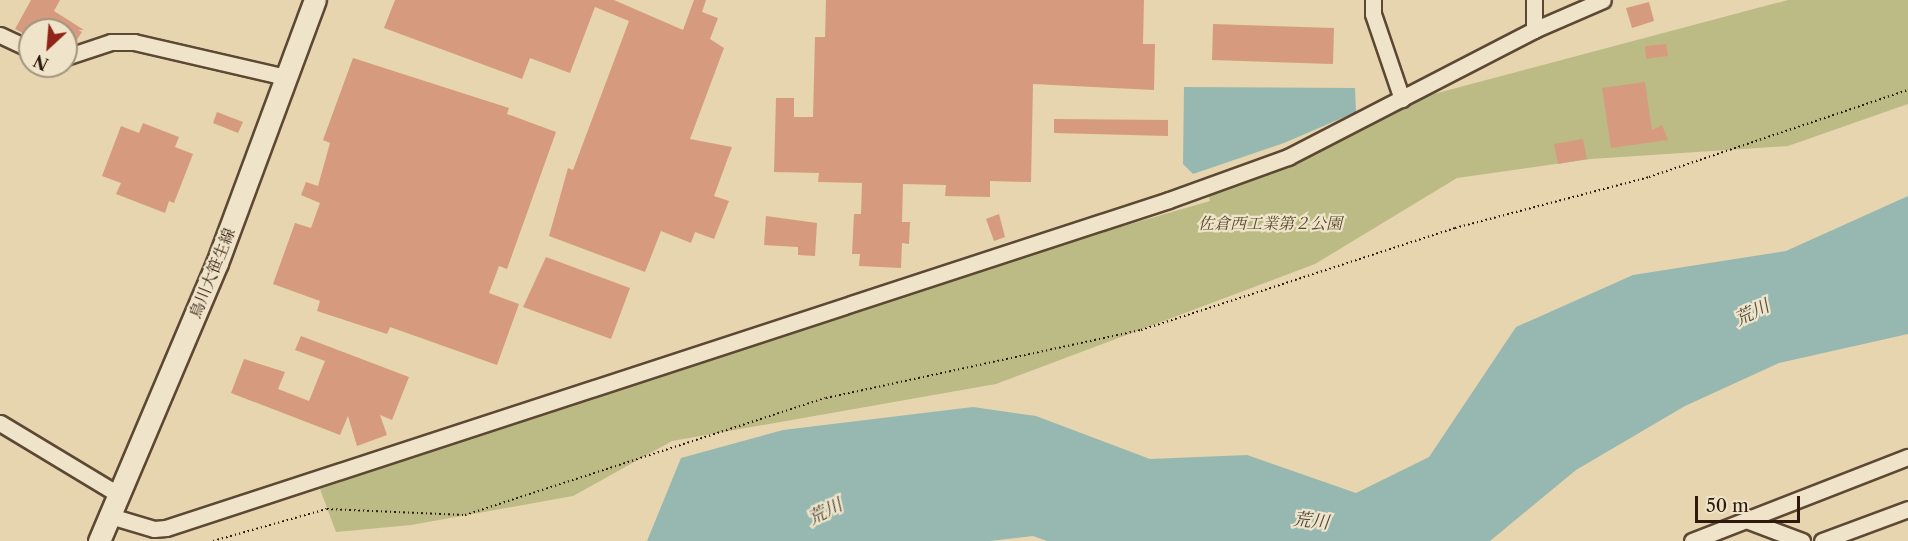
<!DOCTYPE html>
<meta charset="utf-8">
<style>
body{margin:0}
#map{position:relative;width:1908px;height:541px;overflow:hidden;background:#e6d5ae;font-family:"Libre Caslon Text","Noto Serif JP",serif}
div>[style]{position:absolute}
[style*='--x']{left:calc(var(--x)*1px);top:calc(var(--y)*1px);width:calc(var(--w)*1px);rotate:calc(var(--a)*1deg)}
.green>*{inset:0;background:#bcbb85}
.water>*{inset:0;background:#97b8b0}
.building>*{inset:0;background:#d69b7e}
.path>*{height:2px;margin-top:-1px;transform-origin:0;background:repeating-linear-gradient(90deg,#2f190c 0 1.5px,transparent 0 4.5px)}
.roads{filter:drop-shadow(2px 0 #5d4834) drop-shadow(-2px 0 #5d4834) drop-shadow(0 2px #5d4834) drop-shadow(0 -2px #5d4834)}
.street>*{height:15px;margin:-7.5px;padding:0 7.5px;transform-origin:7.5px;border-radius:7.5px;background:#efe4ca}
.secondary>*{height:21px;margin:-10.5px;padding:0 10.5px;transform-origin:10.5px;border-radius:10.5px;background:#efe4ca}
span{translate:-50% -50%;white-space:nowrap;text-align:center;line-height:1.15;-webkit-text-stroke:4.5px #efe4ca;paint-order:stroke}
.park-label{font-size:16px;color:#594a30;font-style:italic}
.street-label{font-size:16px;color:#2f190c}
.water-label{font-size:18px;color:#4e493d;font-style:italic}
.north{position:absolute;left:18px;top:18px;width:60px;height:60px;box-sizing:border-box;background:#efe4ca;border:2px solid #a2937e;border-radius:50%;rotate:206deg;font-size:16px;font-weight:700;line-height:24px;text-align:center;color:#2f190c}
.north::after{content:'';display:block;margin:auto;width:21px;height:27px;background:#8f2418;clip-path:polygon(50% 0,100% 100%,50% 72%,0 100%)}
.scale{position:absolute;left:1695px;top:496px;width:105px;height:27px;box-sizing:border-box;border:3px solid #2f190c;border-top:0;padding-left:8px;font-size:18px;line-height:21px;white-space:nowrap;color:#2f190c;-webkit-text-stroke:4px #efe4ca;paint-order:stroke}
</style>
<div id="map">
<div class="green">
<div style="clip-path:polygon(1788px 0,1908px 0,1908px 104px,1788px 146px,1591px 159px,1457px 178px,1315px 264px,996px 384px,672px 441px,573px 496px,411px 525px,336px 532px,320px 489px,486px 427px,718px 357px,902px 290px,1210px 201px,1208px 194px,1268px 173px,1382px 110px,1398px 110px,1426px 96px)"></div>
</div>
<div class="water">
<div style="clip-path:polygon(1184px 87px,1355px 88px,1356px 112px,1284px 143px,1193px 174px,1183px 164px)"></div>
<div style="clip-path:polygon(1908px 196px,1908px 334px,1779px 363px,1685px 406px,1576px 470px,1490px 541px,1047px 541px,1033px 536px,990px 541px,647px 541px,681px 458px,783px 430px,973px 407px,1036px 416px,1150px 459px,1247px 455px,1356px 493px,1429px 457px,1516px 327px,1633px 275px,1786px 251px)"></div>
</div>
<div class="building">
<div style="clip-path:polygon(31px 0,60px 0,54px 11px,84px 30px,78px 30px,82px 32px,74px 44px,66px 47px,66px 30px,30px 30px,30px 37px,15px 29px)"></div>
<div style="clip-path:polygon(395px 0,614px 0,683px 30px,694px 0,706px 0,702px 12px,718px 18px,710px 39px,724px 48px,690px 139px,732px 147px,714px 196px,729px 201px,714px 239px,695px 232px,691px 243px,661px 231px,645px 272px,549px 236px,568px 168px,573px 170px,629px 21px,595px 7px,570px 73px,530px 58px,522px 79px,384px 28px)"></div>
<div style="clip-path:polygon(826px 0,1144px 0,1143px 44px,1155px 44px,1154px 90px,1033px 84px,1031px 182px,990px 181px,990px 197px,945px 196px,946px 185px,903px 184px,902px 222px,910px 222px,909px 244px,902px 243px,901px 268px,859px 266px,860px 254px,852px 254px,854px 214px,861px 214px,862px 183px,818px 182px,819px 173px,774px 172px,776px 98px,794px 98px,794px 117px,813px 117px,815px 37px,825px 37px)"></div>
<div style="clip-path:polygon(1649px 2px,1654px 21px,1632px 28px,1626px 8px)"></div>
<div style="clip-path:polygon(1213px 24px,1334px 28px,1333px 64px,1212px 60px)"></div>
<div style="clip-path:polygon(1666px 44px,1668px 56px,1646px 59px,1645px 46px)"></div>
<div style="clip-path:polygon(353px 58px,509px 108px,507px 114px,556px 132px,507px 269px,499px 266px,489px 293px,519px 304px,497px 365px,390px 327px,387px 334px,317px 311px,320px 301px,273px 284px,295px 223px,311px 228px,320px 203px,301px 195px,306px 182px,318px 186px,330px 143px,323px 140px)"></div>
<div style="clip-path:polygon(1645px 82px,1652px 130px,1662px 125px,1668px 140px,1611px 148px,1602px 88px)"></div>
<div style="clip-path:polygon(217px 112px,243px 122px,238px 133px,213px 123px)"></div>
<div style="clip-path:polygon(1054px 119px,1168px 120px,1168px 136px,1054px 133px)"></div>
<div style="clip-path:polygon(143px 123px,179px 137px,175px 147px,193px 154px,174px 203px,169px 201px,165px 213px,116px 194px,121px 183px,102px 176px,121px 126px,139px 133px)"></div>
<div style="clip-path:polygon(1583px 139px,1587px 159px,1558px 164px,1554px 144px)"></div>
<div style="clip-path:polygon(999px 214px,1005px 237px,994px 241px,986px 219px)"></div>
<div style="clip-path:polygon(766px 216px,817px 223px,815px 256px,798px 255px,798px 247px,764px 245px)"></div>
<div style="clip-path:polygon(546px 257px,630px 288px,611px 339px,523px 307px)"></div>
<div style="clip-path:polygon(301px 336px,409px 377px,392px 420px,380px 415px,387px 435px,357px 446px,348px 416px,340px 435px,231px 393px,244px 359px,285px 372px,278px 389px,309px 401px,325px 361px,295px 350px)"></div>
</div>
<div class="path">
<div style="--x:213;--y:541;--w:118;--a:-15.7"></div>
<div style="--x:327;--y:509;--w:138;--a:2.5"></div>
<div style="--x:465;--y:515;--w:379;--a:-18"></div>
<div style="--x:826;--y:398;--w:322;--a:-12.2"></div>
<div style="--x:1141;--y:330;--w:330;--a:-18"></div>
<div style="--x:1455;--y:228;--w:201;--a:-14.7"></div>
<div style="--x:1649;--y:177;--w:273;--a:-18.6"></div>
</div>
<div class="roads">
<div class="street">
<div style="--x:1373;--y:0;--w:14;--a:90"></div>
<div style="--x:1373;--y:14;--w:90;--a:71.2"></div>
<div style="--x:1534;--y:0;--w:30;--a:90"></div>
<div style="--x:0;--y:35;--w:33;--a:25"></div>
<div style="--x:66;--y:57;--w:47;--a:-18.4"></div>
<div style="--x:111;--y:42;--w:23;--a:0"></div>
<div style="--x:134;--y:42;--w:156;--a:13"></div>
<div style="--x:0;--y:423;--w:135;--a:31.1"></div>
<div style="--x:107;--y:515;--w:49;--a:16.6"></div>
<div style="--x:154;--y:529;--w:12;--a:-5"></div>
<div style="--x:166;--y:528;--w:1055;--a:-18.11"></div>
<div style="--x:1169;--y:200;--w:127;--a:-19.9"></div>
<div style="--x:1288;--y:157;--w:277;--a:-27.3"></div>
<div style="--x:1534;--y:30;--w:75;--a:-23.5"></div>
<div style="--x:1746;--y:520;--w:60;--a:20.6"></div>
<div style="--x:1692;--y:541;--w:232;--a:-21.3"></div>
<div style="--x:1822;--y:541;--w:92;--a:-20.4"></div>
</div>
<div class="secondary">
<div style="--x:99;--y:541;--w:302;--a:-67"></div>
<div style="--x:217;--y:263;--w:281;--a:-69.6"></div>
</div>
</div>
<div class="park-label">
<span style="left:1270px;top:223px">佐倉西工業第２公園</span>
</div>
<div class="street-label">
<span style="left:212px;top:273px;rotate:-68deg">鳥川大笹生線</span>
</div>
<div class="water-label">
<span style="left:1752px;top:313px;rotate:-26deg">荒川</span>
<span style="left:825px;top:512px;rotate:-27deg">荒川</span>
<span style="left:1311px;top:521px;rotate:6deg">荒川</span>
</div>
<div class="north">N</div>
<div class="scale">50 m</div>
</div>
